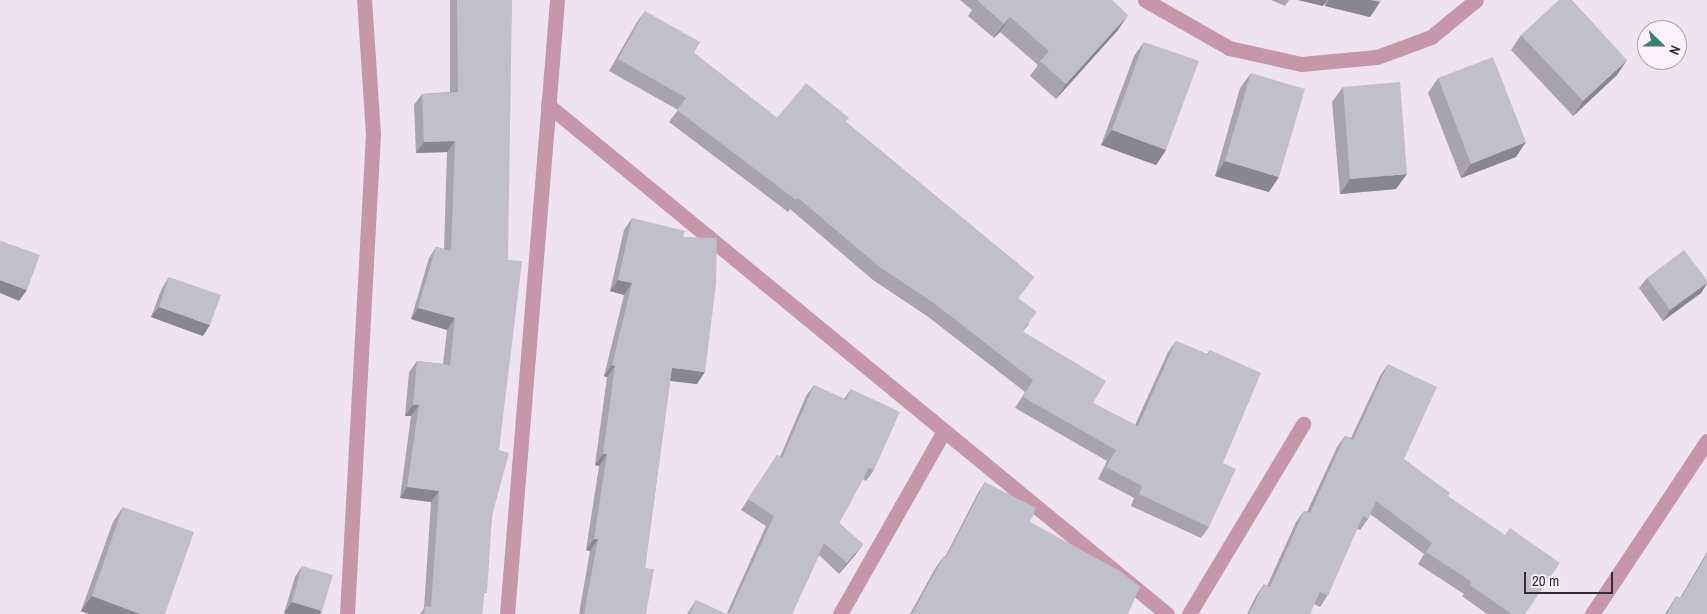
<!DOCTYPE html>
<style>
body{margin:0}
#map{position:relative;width:1707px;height:614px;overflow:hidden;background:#efe3ef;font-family:"Archivo Narrow",sans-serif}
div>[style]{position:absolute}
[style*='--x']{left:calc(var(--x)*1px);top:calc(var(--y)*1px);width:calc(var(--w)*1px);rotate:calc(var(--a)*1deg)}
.street>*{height:15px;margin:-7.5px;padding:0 7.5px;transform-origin:7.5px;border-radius:7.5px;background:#c696a9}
.wall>*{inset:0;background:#a7a4af}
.shaded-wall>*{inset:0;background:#88868f}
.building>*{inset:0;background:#c2bfcc}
span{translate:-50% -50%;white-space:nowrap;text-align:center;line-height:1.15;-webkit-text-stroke:4px #fcf1fc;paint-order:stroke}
.north{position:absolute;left:1637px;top:20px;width:50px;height:50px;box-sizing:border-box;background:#fcf1fc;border:1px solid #aaa2aa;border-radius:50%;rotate:112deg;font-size:14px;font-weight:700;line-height:20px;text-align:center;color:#302c30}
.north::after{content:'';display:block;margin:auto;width:18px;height:22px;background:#387f79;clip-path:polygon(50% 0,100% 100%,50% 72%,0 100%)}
.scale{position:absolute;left:1524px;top:572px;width:89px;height:22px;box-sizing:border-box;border:2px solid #302c30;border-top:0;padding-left:6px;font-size:15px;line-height:18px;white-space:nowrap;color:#302c30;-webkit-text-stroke:4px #fcf1fc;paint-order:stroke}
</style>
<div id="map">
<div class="street">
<div style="--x:1145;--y:0;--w:97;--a:29.7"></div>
<div style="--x:1229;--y:48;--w:74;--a:12.5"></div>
<div style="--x:1301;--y:64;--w:76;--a:-5.3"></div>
<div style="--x:1377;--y:57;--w:58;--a:-20.3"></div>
<div style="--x:1431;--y:37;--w:58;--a:-39.4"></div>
<div style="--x:548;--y:105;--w:801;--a:39.43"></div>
<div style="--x:347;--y:614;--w:481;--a:-86.9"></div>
<div style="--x:373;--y:134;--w:134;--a:-93.8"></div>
<div style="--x:507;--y:614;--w:616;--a:-85.34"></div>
<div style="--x:840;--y:614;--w:208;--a:-60.4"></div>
<div style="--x:1189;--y:614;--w:222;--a:-59"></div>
<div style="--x:1592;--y:614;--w:208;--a:-56.4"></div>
</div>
<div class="wall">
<div style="clip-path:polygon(450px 0,512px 0,499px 450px,482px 614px,420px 614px,424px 608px,431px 502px,400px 498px,411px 416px,405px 416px,409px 372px,417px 361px,443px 364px,447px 330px,411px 319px,429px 258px,436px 247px,444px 249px,447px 152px,416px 153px,414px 105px,422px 94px,450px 92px)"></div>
<div style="clip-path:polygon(960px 0,1112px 0,1118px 30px,1056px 99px,1030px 76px,1038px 65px,1000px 32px,994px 38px,968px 16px,972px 10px)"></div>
<div style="clip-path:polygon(1271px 0,1289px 0,1285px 6px)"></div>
<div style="clip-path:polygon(1298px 0,1381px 0,1370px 17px,1325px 6px,1325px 3px,1323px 6px)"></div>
<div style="clip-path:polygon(645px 11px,694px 53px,777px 118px,846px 122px,1034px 277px,1018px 298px,1029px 324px,1022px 332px,1093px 403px,1135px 425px,1168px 352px,1176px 341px,1207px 354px,1210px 350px,1223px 463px,1209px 527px,1201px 538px,1131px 506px,1134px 498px,1098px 479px,1107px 461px,1015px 408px,1025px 392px,927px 316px,873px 280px,790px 209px,788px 212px,669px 122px,678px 110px,609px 71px,637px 22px)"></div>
<div style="clip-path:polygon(1521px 35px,1617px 75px,1573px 116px,1511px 50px)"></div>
<div style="clip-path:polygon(1144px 42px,1166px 150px,1156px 165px,1101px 145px,1134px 56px)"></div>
<div style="clip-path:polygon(1251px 73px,1269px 192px,1215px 176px,1240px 88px)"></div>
<div style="clip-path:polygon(1438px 78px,1516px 157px,1461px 178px,1428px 93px)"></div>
<div style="clip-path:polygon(1343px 87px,1396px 189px,1340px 194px,1332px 102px)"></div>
<div style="clip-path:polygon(632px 218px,683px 237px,697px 384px,670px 381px,645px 568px,646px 614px,579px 614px,590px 551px,586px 550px,599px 466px,595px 465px,607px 377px,604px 376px,624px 295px,610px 291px,624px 230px)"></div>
<div style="clip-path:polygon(169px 277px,203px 336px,151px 317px,162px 288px)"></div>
<div style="clip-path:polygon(1647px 278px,1707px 280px,1707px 284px,1701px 293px,1663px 321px,1639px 288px)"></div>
<div style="clip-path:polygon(1388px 364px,1404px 459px,1448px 496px,1525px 614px,1487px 614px,1462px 596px,1464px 594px,1418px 564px,1424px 554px,1370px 514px,1368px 519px,1360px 530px,1357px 529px,1328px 595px,1320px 607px,1314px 604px,1310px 614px,1247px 614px,1256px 596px,1264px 584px,1267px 586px,1296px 522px,1304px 511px,1307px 512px,1337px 447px,1345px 436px,1351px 438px,1380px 376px)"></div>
<div style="clip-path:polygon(814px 385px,844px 399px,851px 389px,874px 470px,866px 481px,863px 479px,839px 523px,863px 544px,855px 555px,839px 574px,819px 555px,792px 614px,727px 613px,766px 526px,741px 510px,777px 455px,780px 457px,806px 396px)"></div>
<div style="clip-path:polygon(985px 482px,1030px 522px,1128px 614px,910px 614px,936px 567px,944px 556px,945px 557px,978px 493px)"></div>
<div style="clip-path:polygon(123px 507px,165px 614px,89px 614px,81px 611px,113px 522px)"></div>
<div style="clip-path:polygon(1707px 552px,1707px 614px,1665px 614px,1676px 596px,1680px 598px)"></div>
<div style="clip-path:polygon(302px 566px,320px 614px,287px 614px,284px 613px,295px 577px)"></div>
<div style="clip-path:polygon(696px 600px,726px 614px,687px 614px)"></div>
</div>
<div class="shaded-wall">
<div style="clip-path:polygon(1298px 0,1327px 0,1323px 6px)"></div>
<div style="clip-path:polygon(1329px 0,1371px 0,1380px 2px,1370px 17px,1325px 6px)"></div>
<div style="clip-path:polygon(1128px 15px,1118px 30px,1056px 99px,1066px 84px)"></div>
<div style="clip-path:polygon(1010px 17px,1000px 32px,994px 38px,1004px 24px)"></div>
<div style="clip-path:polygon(1627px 60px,1617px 75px,1573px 116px,1583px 101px)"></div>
<div style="clip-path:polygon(1112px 130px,1166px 150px,1156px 165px,1101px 145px)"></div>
<div style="clip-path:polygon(455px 141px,447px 152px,416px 153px,424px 142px)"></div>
<div style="clip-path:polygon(1526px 142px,1516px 157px,1461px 178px,1471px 164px)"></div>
<div style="clip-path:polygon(1225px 161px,1279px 177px,1269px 192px,1215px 176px)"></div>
<div style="clip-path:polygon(1407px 174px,1396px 189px,1340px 194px,1350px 179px)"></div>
<div style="clip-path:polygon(0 280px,27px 290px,19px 301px,0 293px)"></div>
<div style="clip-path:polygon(618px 280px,632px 283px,624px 295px,610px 291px)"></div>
<div style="clip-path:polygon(1707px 283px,1701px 293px,1663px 321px,1670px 310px)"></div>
<div style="clip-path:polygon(159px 307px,210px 325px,203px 336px,151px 317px)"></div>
<div style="clip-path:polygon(418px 308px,455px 318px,447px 330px,411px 319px)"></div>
<div style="clip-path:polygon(612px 365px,615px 366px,607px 377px,604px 376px)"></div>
<div style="clip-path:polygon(672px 368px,705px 372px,697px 384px,664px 380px)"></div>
<div style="clip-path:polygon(413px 405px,419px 405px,411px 416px,405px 416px)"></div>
<div style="clip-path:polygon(603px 454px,607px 454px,599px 466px,595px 465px)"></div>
<div style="clip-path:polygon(407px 487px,439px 491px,431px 502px,400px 498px)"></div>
<div style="clip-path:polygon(594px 539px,598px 539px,590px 551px,586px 550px)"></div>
<div style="clip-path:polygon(863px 544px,855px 555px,839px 574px,847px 563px)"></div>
<div style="clip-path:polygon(92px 596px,140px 614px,89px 614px,81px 611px)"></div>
<div style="clip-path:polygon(292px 602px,322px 611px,320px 614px,287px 614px,284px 613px)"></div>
</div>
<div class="building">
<div style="clip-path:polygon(457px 0,512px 0,508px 260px,522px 261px,499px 450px,509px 453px,492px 516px,487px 593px,484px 593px,482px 614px,424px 614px,425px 606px,431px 607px,439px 491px,407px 487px,419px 405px,413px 405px,417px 361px,450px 365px,455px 318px,418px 308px,436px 247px,451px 251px,455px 141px,424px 142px,422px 94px,458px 92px)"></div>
<div style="clip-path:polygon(979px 0,1112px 0,1128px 15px,1066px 84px,1040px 61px,1049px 51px,1010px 17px,1004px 24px,978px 1px)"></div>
<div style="clip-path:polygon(1371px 0,1381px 0,1380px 2px)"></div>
<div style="clip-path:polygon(1559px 0,1572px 0,1627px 60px,1583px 101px,1521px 35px)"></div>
<div style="clip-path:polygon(645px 11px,700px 42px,694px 53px,777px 118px,806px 83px,849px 118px,846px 122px,1034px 277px,1018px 298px,1037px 312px,1022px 331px,1106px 381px,1093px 403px,1138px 426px,1176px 341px,1208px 355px,1210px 350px,1261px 373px,1223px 463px,1236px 469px,1209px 527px,1139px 494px,1142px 486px,1106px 467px,1116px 450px,1023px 397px,1033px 380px,935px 304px,881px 268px,798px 198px,796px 200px,677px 110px,686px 98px,618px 59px)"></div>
<div style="clip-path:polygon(1144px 42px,1199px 61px,1166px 150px,1112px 130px)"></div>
<div style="clip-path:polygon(1493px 57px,1526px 142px,1471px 164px,1438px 78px)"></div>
<div style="clip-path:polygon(1251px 73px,1305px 89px,1279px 177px,1225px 161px)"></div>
<div style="clip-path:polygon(1400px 82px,1407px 174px,1350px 179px,1343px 87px)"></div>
<div style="clip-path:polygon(632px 218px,685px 231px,683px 237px,717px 238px,716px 284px,705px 372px,672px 368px,645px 568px,654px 569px,646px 614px,584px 614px,598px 539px,594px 539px,607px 454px,603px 454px,615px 366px,612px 365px,632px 283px,618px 280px)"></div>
<div style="clip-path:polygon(1px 241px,40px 255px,27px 290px,0 280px,0 243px)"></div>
<div style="clip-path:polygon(1684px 250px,1707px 280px,1707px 283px,1670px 310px,1647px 278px)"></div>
<div style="clip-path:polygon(169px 277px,221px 295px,210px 325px,159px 307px)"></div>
<div style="clip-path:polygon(1388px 364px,1437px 387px,1404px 459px,1450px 493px,1448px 496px,1505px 535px,1510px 528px,1560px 563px,1525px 614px,1511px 614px,1470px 585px,1472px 582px,1426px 552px,1432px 543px,1376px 501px,1368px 519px,1363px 516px,1328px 595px,1320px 592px,1310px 614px,1249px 614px,1264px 584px,1270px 587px,1304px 511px,1310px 513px,1345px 436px,1353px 440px)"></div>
<div style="clip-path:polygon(814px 385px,846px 400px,851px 389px,900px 412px,874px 470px,869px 468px,839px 523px,863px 544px,847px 563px,824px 543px,792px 614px,726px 614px,730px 612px,774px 516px,748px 499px,777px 455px,782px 458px)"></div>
<div style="clip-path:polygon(985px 482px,1036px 508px,1030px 522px,1120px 571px,1140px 587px,1128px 614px,912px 614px,944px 556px,946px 558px)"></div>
<div style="clip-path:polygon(123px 507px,194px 532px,165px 614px,140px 614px,92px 596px)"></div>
<div style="clip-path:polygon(1707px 554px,1707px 614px,1667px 614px,1676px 596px,1681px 598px)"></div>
<div style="clip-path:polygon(302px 566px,333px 575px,322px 611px,292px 602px)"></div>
<div style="clip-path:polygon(696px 600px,726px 614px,690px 614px)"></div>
</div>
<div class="north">N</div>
<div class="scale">20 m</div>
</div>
